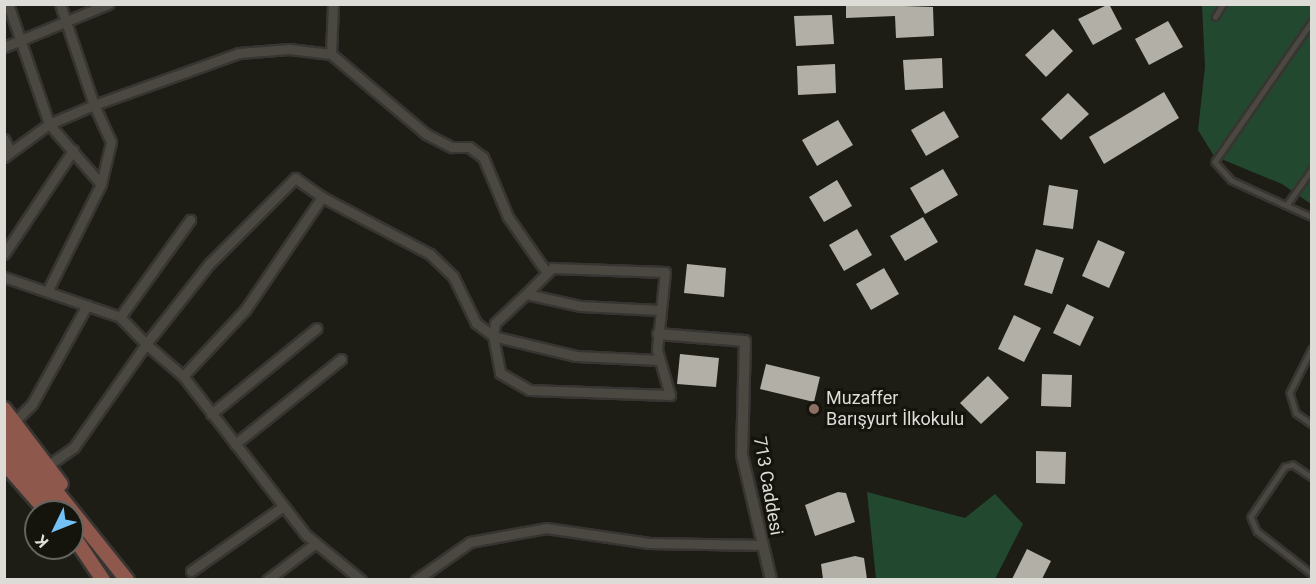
<!DOCTYPE html>
<meta charset="utf-8">
<style>
body{margin:0}
#map{position:relative;width:1316px;height:584px;overflow:hidden;background:#1d1c15;font-family:Roboto,sans-serif}
div>[style]{position:absolute}
[style*='--x']{left:calc(var(--x)*1px);top:calc(var(--y)*1px);width:calc(var(--w)*1px);rotate:calc(var(--a)*1deg)}
.green>*{inset:0;background:#22492f}
.building>*{inset:0;background:#b1afa6}
.roads{filter:drop-shadow(2px 0 #373532) drop-shadow(-2px 0 #373532) drop-shadow(0 2px #373532) drop-shadow(0 -2px #373532)}
.service>*{height:4.5px;margin:-2.25px;padding:0 2.25px;transform-origin:2.25px;border-radius:2.25px;background:#4a4840}
.minor>*{height:9px;margin:-4.5px;padding:0 4.5px;transform-origin:4.5px;border-radius:4.5px;background:#4a4840}
.tertiary>*{height:10px;margin:-5px;padding:0 5px;transform-origin:5px;border-radius:5px;background:#4a4840}
.primary>*{height:14px;margin:-7px;padding:0 7px;transform-origin:7px;border-radius:7px;background:#8f584d}
.dots>*{width:16px;height:16px;translate:-50% -50%;box-sizing:border-box;border:3px solid #14130c;border-radius:50%}
span{translate:-50% -50%;white-space:nowrap;text-align:center;line-height:1.15;-webkit-text-stroke:6px #14130c;paint-order:stroke}
.poi-label{font-size:18px;color:#dddcd7}
.left{translate:0 -50%;text-align:left}
.street-label{font-size:18px;color:#dddcd7}
.frame{position:absolute;inset:0;border:6px solid #dddcd7;pointer-events:none}
.north{position:absolute;left:24px;top:500px;width:60px;height:60px;box-sizing:border-box;background:#14130c;border:2px solid #64635d;border-radius:50%;rotate:227deg;font-size:16px;font-weight:700;line-height:24px;text-align:center;color:#dddcd7}
.north::after{content:'';display:block;margin:auto;width:21px;height:27px;background:#73c1f6;clip-path:polygon(50% 0,100% 100%,50% 72%,0 100%)}
</style>
<div id="map">
<div class="green">
<div style="clip-path:polygon(1202px 5px,1311px 5px,1311px 204px,1282px 184px,1214px 156px,1198px 130px,1205px 67px)"></div>
<div style="clip-path:polygon(867px 492px,965px 518px,995px 494px,1023px 524px,995px 579px,876px 579px)"></div>
</div>
<div class="building">
<div style="clip-path:polygon(846px 4px,933px 7px,934px 36px,896px 38px,895px 16px,846px 18px)"></div>
<div style="clip-path:polygon(1109px 4px,1122px 29px,1093px 45px,1078px 19px)"></div>
<div style="clip-path:polygon(832px 15px,834px 44px,796px 46px,794px 16px)"></div>
<div style="clip-path:polygon(1168px 21px,1183px 47px,1149px 65px,1135px 39px)"></div>
<div style="clip-path:polygon(1053px 29px,1073px 51px,1046px 77px,1025px 55px)"></div>
<div style="clip-path:polygon(942px 58px,943px 88px,905px 90px,903px 60px)"></div>
<div style="clip-path:polygon(835px 64px,836px 93px,798px 95px,797px 66px)"></div>
<div style="clip-path:polygon(1164px 92px,1179px 118px,1104px 164px,1089px 137px)"></div>
<div style="clip-path:polygon(1068px 93px,1089px 114px,1061px 140px,1041px 119px)"></div>
<div style="clip-path:polygon(944px 111px,959px 137px,926px 156px,911px 130px)"></div>
<div style="clip-path:polygon(838px 120px,853px 145px,817px 166px,802px 140px)"></div>
<div style="clip-path:polygon(943px 169px,958px 195px,925px 214px,910px 188px)"></div>
<div style="clip-path:polygon(837px 180px,852px 206px,824px 222px,809px 197px)"></div>
<div style="clip-path:polygon(1049px 185px,1078px 190px,1073px 229px,1043px 225px)"></div>
<div style="clip-path:polygon(923px 217px,938px 242px,905px 261px,890px 236px)"></div>
<div style="clip-path:polygon(857px 229px,872px 255px,844px 271px,829px 245px)"></div>
<div style="clip-path:polygon(1098px 240px,1125px 252px,1109px 288px,1082px 276px)"></div>
<div style="clip-path:polygon(1036px 249px,1064px 258px,1052px 294px,1024px 285px)"></div>
<div style="clip-path:polygon(687px 264px,726px 268px,724px 297px,684px 293px)"></div>
<div style="clip-path:polygon(884px 268px,899px 294px,871px 310px,856px 284px)"></div>
<div style="clip-path:polygon(1067px 304px,1094px 317px,1080px 346px,1053px 333px)"></div>
<div style="clip-path:polygon(1014px 315px,1041px 328px,1024px 362px,998px 349px)"></div>
<div style="clip-path:polygon(680px 354px,719px 358px,716px 387px,677px 384px)"></div>
<div style="clip-path:polygon(766px 364px,820px 377px,814px 402px,760px 389px)"></div>
<div style="clip-path:polygon(1042px 374px,1072px 375px,1071px 407px,1041px 406px)"></div>
<div style="clip-path:polygon(988px 376px,1009px 398px,981px 424px,960px 403px)"></div>
<div style="clip-path:polygon(1036px 451px,1066px 452px,1065px 484px,1036px 483px)"></div>
<div style="clip-path:polygon(838px 492px,846px 493px,855px 522px,815px 536px,805px 505px)"></div>
<div style="clip-path:polygon(1027px 549px,1051px 561px,1042px 579px,1012px 579px)"></div>
<div style="clip-path:polygon(855px 556px,864px 558px,867px 579px,823px 579px,821px 564px)"></div>
</div>
<div class="roads">
<div class="service">
<div style="--x:1215;--y:17;--w:15;--a:-58"></div>
<div style="--x:1312;--y:22;--w:170;--a:124.7"></div>
<div style="--x:1215;--y:162;--w:24;--a:48"></div>
<div style="--x:1231;--y:180;--w:89;--a:24.6"></div>
<div style="--x:1288;--y:203;--w:42;--a:-54.8"></div>
<div style="--x:1312;--y:349;--w:49;--a:116.6"></div>
<div style="--x:1290;--y:393;--w:21;--a:73"></div>
<div style="--x:1296;--y:413;--w:19;--a:35"></div>
<div style="--x:1312;--y:478;--w:23;--a:-146"></div>
<div style="--x:1293;--y:465;--w:8;--a:166"></div>
<div style="--x:1285;--y:467;--w:60;--a:124.2"></div>
<div style="--x:1251;--y:517;--w:15;--a:67"></div>
<div style="--x:1257;--y:531;--w:70;--a:38"></div>
</div>
<div class="minor">
<div style="--x:8;--y:4;--w:127;--a:71.1"></div>
<div style="--x:49;--y:124;--w:49;--a:-22.9"></div>
<div style="--x:94;--y:105;--w:41;--a:65.3"></div>
<div style="--x:111;--y:142;--w:43;--a:103.4"></div>
<div style="--x:60;--y:4;--w:107;--a:71.4"></div>
<div style="--x:94;--y:105;--w:154;--a:-19.7"></div>
<div style="--x:239;--y:53;--w:50;--a:-4.6"></div>
<div style="--x:289;--y:49;--w:42;--a:6.8"></div>
<div style="--x:333;--y:4;--w:50;--a:92.3"></div>
<div style="--x:331;--y:54;--w:124;--a:40.1"></div>
<div style="--x:426;--y:134;--w:29;--a:27"></div>
<div style="--x:452;--y:147;--w:17;--a:0"></div>
<div style="--x:469;--y:147;--w:17;--a:36"></div>
<div style="--x:483;--y:157;--w:65;--a:67.4"></div>
<div style="--x:508;--y:217;--w:68;--a:55.1"></div>
<div style="--x:4;--y:47;--w:113;--a:-22.5"></div>
<div style="--x:4;--y:139;--w:13;--a:63"></div>
<div style="--x:4;--y:157;--w:56;--a:-36.3"></div>
<div style="--x:49;--y:124;--w:79;--a:49.1"></div>
<div style="--x:101;--y:184;--w:119;--a:116.6"></div>
<div style="--x:4;--y:254;--w:125;--a:-56.4"></div>
<div style="--x:4;--y:277;--w:123;--a:19"></div>
<div style="--x:120;--y:317;--w:37;--a:46"></div>
<div style="--x:146;--y:344;--w:102;--a:-51.8"></div>
<div style="--x:209;--y:264;--w:122;--a:-45"></div>
<div style="--x:295;--y:178;--w:33;--a:35"></div>
<div style="--x:526;--y:294;--w:37;--a:-45"></div>
<div style="--x:552;--y:268;--w:113;--a:2"></div>
<div style="--x:665;--y:272;--w:78;--a:95.9"></div>
<div style="--x:657;--y:350;--w:47;--a:73.9"></div>
<div style="--x:120;--y:317;--w:120;--a:-54.2"></div>
<div style="--x:659;--y:360;--w:83;--a:-177.2"></div>
<div style="--x:576;--y:356;--w:85;--a:-166.5"></div>
<div style="--x:493;--y:336;--w:38;--a:79"></div>
<div style="--x:500;--y:373;--w:34;--a:30"></div>
<div style="--x:530;--y:390;--w:140;--a:2"></div>
<div style="--x:211;--y:414;--w:136;--a:-39.1"></div>
<div style="--x:15;--y:421;--w:24;--a:-45"></div>
<div style="--x:32;--y:404;--w:113;--a:-60.9"></div>
<div style="--x:235;--y:444;--w:136;--a:-38.7"></div>
<div style="--x:50;--y:464;--w:29;--a:-35"></div>
<div style="--x:74;--y:447;--w:126;--a:-55"></div>
<div style="--x:146;--y:344;--w:49;--a:40.9"></div>
<div style="--x:191;--y:571;--w:113;--a:-35"></div>
<div style="--x:267;--y:580;--w:61;--a:-37.1"></div>
<div style="--x:361;--y:580;--w:71;--a:-140.7"></div>
<div style="--x:306;--y:535;--w:201;--a:-127.7"></div>
<div style="--x:183;--y:376;--w:91;--a:-46.8"></div>
<div style="--x:245;--y:310;--w:137;--a:-55.7"></div>
<div style="--x:322;--y:197;--w:122;--a:27.8"></div>
<div style="--x:430;--y:254;--w:32;--a:44"></div>
<div style="--x:453;--y:276;--w:52;--a:63.9"></div>
<div style="--x:476;--y:323;--w:21;--a:37"></div>
<div style="--x:493;--y:336;--w:13;--a:-81"></div>
<div style="--x:495;--y:323;--w:42;--a:-43.1"></div>
<div style="--x:526;--y:294;--w:55;--a:12.5"></div>
<div style="--x:580;--y:306;--w:79;--a:2.9"></div>
<div style="--x:416;--y:580;--w:66;--a:-35.1"></div>
<div style="--x:470;--y:542;--w:77;--a:-10.4"></div>
<div style="--x:546;--y:528;--w:104;--a:8.3"></div>
<div style="--x:649;--y:543;--w:114;--a:1"></div>
</div>
<div class="tertiary">
<div style="--x:658;--y:334;--w:87;--a:4.6"></div>
<div style="--x:745;--y:341;--w:114;--a:91.5"></div>
<div style="--x:742;--y:455;--w:128;--a:76.9"></div>
</div>
<div class="primary">
<div style="--x:4;--y:409;--w:94;--a:52.8"></div>
<div style="--x:4;--y:426;--w:197;--a:51.4"></div>
<div style="--x:4;--y:445;--w:85;--a:51.7"></div>
<div style="--x:4;--y:463;--w:65;--a:48.7"></div>
<div style="--x:72;--y:534;--w:55;--a:56"></div>
</div>
</div>
<div class="dots">
<div style="left:814px;top:409px;background:#8d6e63"></div>
</div>
<div class="poi-label">
<span class="left" style="left:826px;top:409px">Muzaffer<br>Barışyurt İlkokulu</span>
</div>
<div class="street-label">
<span style="left:768px;top:486px;rotate:80deg">713 Caddesi</span>
</div>
<div class="frame"></div>
<div class="north">K</div>
</div>
